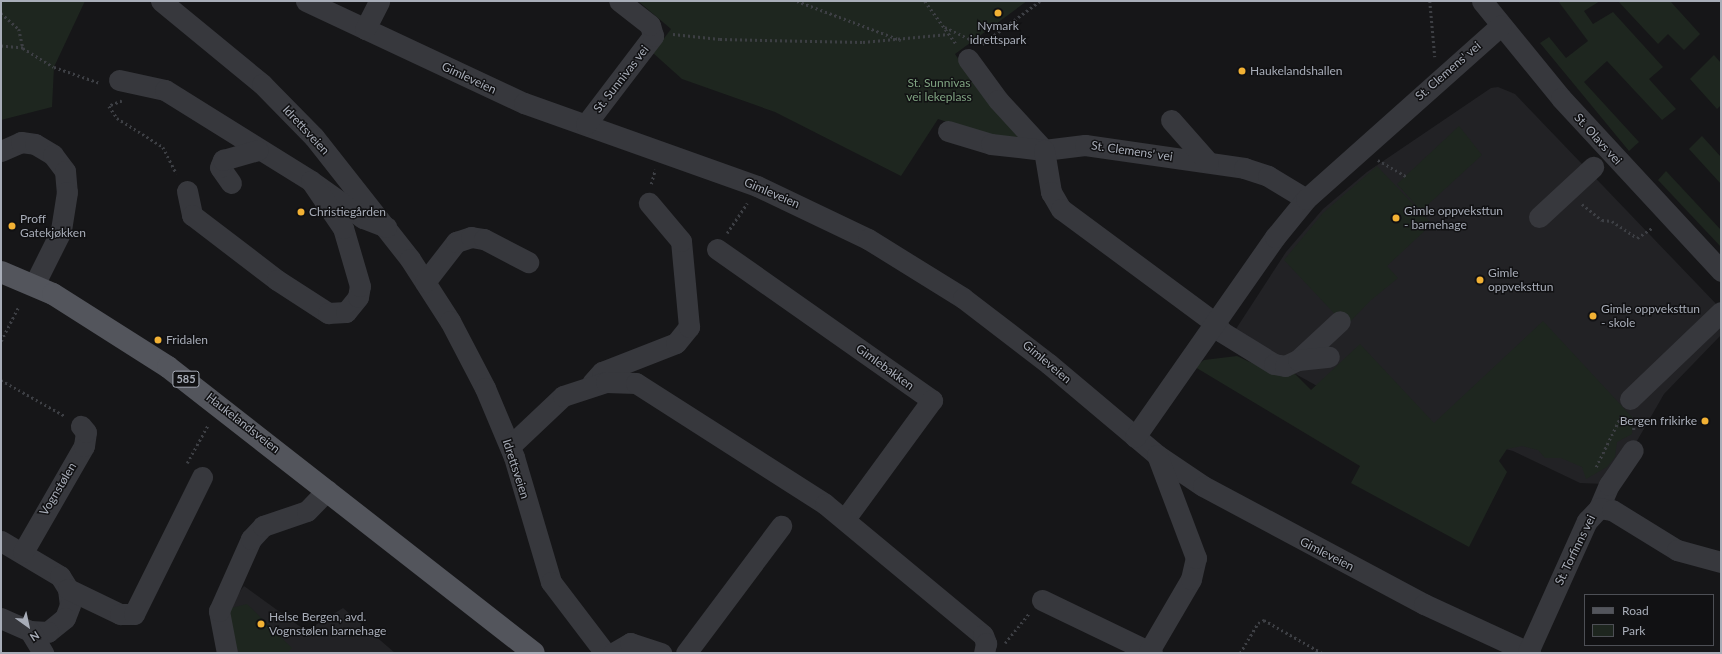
<!DOCTYPE html>
<meta charset="utf-8">
<style>
body{margin:0}
#map{position:relative;width:1722px;height:654px;overflow:hidden;background:#161618;font-family:Lato,sans-serif}
div>[style]{position:absolute}
[style*='--x']{left:calc(var(--x)*1px);top:calc(var(--y)*1px);width:calc(var(--w)*1px);rotate:calc(var(--a)*1deg)}
.built>*{inset:0;background:#222225}
.green>*{inset:0;background:#1e261f}
.path>*{height:2.5px;margin-top:-1.25px;transform-origin:0;background:repeating-linear-gradient(90deg,#3d3f44 0 2px,transparent 0 5px)}
.minor>*{height:21px;margin:-10.5px;padding:0 10.5px;transform-origin:10.5px;border-radius:10.5px;background:#37383d}
.major>*{height:22px;margin:-11px;padding:0 11px;transform-origin:11px;border-radius:11px;background:#53555c}
.dots>*{width:11px;height:11px;translate:-50% -50%;box-sizing:border-box;border:2px solid #111113;border-radius:50%}
span{translate:-50% -50%;white-space:nowrap;text-align:center;line-height:1.15;-webkit-text-stroke:3px #111113;paint-order:stroke}
.shield-label span{padding:1px 3px;background:#111113;border:1px solid;border-radius:3px;-webkit-text-stroke-width:0}
.shield-label{font-size:11px;color:#a8adb8;font-weight:700}
.poi-label{font-size:12px;color:#a8adb8}
.left{translate:0 -50%;text-align:left}
.right{translate:-100% -50%;text-align:right}
.street-label{font-size:12px;color:#a8adb8}
.park-label{font-size:12px;color:#7fa381}
.frame{position:absolute;inset:0;border:2px solid #a8adb8;pointer-events:none}
.legend{position:absolute;left:1584px;top:594px;width:130px;height:52px;box-sizing:border-box;background:#111113;border:1px solid #4d4f55;margin:0;padding:5px 7px;list-style:none;font-size:12px;color:#a8adb8}
.legend li{display:flex;align-items:center;gap:8px;height:20px}
.legend b{width:20px;border:1px solid #4d4f55}
.north{position:absolute;left:8px;top:606px;width:40px;height:40px;-webkit-text-stroke:3px #111113;paint-order:stroke;rotate:147deg;font-size:11px;font-weight:700;line-height:16px;text-align:center;color:#a8adb8}
.north::after{content:'';display:block;margin:auto;width:14px;height:18px;background:#a8adb8;clip-path:polygon(50% 0,100% 100%,50% 72%,0 100%)}
</style>
<div id="map">
<div class="built">
<div style="clip-path:polygon(1498px 87px,1515px 94px,1721px 309px,1721px 335px,1664px 394px,1630px 453px,1604px 484px,1580px 483px,1513px 451px,1362px 411px,1240px 343px,1234px 332px,1286px 252px,1323px 209px,1367px 172px,1491px 88px)"></div>
<div style="clip-path:polygon(244px 586px,306px 631px,343px 608px,395px 653px,234px 653px,232px 602px)"></div>
</div>
<div class="green">
<div style="clip-path:polygon(1px 1px,85px 1px,54px 67px,52px 107px,1px 120px)"></div>
<div style="clip-path:polygon(638px 1px,1027px 1px,955px 54px,979px 91px,1019px 136px,1008px 142px,938px 119px,901px 176px,775px 112px,682px 79px,653px 53px,671px 29px)"></div>
<div style="clip-path:polygon(1558px 1px,1600px 1px,1584px 11px,1593px 24px,1613px 12px,1663px 67px,1649px 79px,1676px 109px,1662px 120px,1607px 61px,1584px 82px,1639px 142px,1629px 151px,1540px 43px,1549px 37px,1566px 58px,1588px 41px)"></div>
<div style="clip-path:polygon(1618px 1px,1671px 2px,1700px 34px,1684px 50px,1668px 34px,1658px 44px)"></div>
<div style="clip-path:polygon(1714px 55px,1721px 63px,1721px 105px,1717px 109px,1690px 79px)"></div>
<div style="clip-path:polygon(1459px 126px,1482px 155px,1421px 211px,1397px 184px)"></div>
<div style="clip-path:polygon(1702px 136px,1721px 157px,1721px 184px,1689px 149px)"></div>
<div style="clip-path:polygon(1377px 166px,1432px 224px,1387px 266px,1398px 278px,1370px 301px,1346px 326px,1284px 260px,1323px 213px)"></div>
<div style="clip-path:polygon(1666px 171px,1721px 230px,1721px 247px,1658px 180px)"></div>
<div style="clip-path:polygon(1543px 321px,1633px 418px,1632px 434px,1617px 442px,1615px 457px,1607px 467px,1586px 479px,1582px 467px,1561px 458px,1545px 458px,1538px 450px,1522px 446px,1507px 449px,1499px 461px,1507px 472px,1469px 547px,1351px 483px,1360px 466px,1195px 367px,1204px 360px,1237px 356px,1275px 374px,1295px 374px,1311px 390px,1360px 344px,1434px 423px)"></div>
<div style="clip-path:polygon(247px 604px,292px 648px,287px 653px,241px 653px,233px 645px,227px 609px)"></div>
</div>
<div class="path">
<div style="--x:797;--y:1;--w:111;--a:20.6"></div>
<div style="--x:925;--y:1;--w:54;--a:54"></div>
<div style="--x:1430;--y:1;--w:56;--a:84.9"></div>
<div style="--x:1;--y:13;--w:24;--a:42"></div>
<div style="--x:19;--y:29;--w:19;--a:78"></div>
<div style="--x:23;--y:48;--w:22;--a:-175"></div>
<div style="--x:945;--y:27;--w:28;--a:26"></div>
<div style="--x:673;--y:34;--w:47;--a:6.1"></div>
<div style="--x:720;--y:39;--w:143;--a:1.2"></div>
<div style="--x:863;--y:42;--w:86;--a:-5.3"></div>
<div style="--x:982;--y:44;--w:72;--a:-36.6"></div>
<div style="--x:23;--y:48;--w:36;--a:32"></div>
<div style="--x:54;--y:67;--w:49;--a:19.2"></div>
<div style="--x:122;--y:101;--w:14;--a:159"></div>
<div style="--x:109;--y:106;--w:14;--a:56"></div>
<div style="--x:117;--y:118;--w:54;--a:32.2"></div>
<div style="--x:163;--y:147;--w:30;--a:63"></div>
<div style="--x:1378;--y:160;--w:34;--a:30"></div>
<div style="--x:651;--y:184;--w:15;--a:-74"></div>
<div style="--x:1582;--y:204;--w:26;--a:39"></div>
<div style="--x:1602;--y:220;--w:10;--a:6"></div>
<div style="--x:1612;--y:221;--w:30;--a:34"></div>
<div style="--x:1637;--y:238;--w:18;--a:-34"></div>
<div style="--x:727;--y:233;--w:36;--a:-56"></div>
<div style="--x:1;--y:341;--w:39;--a:-63"></div>
<div style="--x:1;--y:380;--w:73;--a:29.4"></div>
<div style="--x:1634;--y:418;--w:12;--a:90"></div>
<div style="--x:187;--y:463;--w:43;--a:-61.1"></div>
<div style="--x:1596;--y:467;--w:57;--a:-63.9"></div>
<div style="--x:1005;--y:643;--w:38;--a:-51"></div>
<div style="--x:1240;--y:653;--w:35;--a:-59"></div>
<div style="--x:1258;--y:623;--w:7;--a:-27"></div>
<div style="--x:1264;--y:620;--w:67;--a:29.6"></div>
</div>
<div class="minor">
<div style="--x:161;--y:1;--w:131;--a:39.4"></div>
<div style="--x:262;--y:84;--w:74;--a:45.5"></div>
<div style="--x:314;--y:137;--w:155;--a:51.8"></div>
<div style="--x:410;--y:259;--w:74;--a:57.2"></div>
<div style="--x:450;--y:321;--w:76;--a:62.4"></div>
<div style="--x:485;--y:388;--w:75;--a:67.2"></div>
<div style="--x:514;--y:457;--w:130;--a:73.5"></div>
<div style="--x:551;--y:582;--w:89;--a:52.7"></div>
<div style="--x:306;--y:1;--w:241;--a:25.1"></div>
<div style="--x:524;--y:103;--w:247;--a:19.6"></div>
<div style="--x:757;--y:186;--w:123;--a:25.5"></div>
<div style="--x:868;--y:239;--w:112;--a:31.8"></div>
<div style="--x:963;--y:298;--w:108;--a:37.5"></div>
<div style="--x:1049;--y:364;--w:141;--a:40.1"></div>
<div style="--x:1157;--y:455;--w:55;--a:34"></div>
<div style="--x:1203;--y:486;--w:251;--a:28.1"></div>
<div style="--x:1424;--y:604;--w:117;--a:24.8"></div>
<div style="--x:1482;--y:1;--w:125;--a:50.8"></div>
<div style="--x:1561;--y:98;--w:236;--a:47.2"></div>
<div style="--x:365;--y:29;--w:31;--a:-63"></div>
<div style="--x:968;--y:59;--w:51;--a:53.8"></div>
<div style="--x:998;--y:100;--w:68;--a:47.4"></div>
<div style="--x:1044;--y:150;--w:41;--a:-7"></div>
<div style="--x:1085;--y:145;--w:161;--a:8.2"></div>
<div style="--x:1244;--y:168;--w:25;--a:18"></div>
<div style="--x:1268;--y:176;--w:44;--a:31.2"></div>
<div style="--x:119;--y:80;--w:47;--a:12.3"></div>
<div style="--x:165;--y:90;--w:172;--a:31.9"></div>
<div style="--x:311;--y:181;--w:64;--a:35.4"></div>
<div style="--x:363;--y:218;--w:25;--a:21"></div>
<div style="--x:1171;--y:120;--w:56;--a:48.6"></div>
<div style="--x:586;--y:124;--w:111;--a:-52.7"></div>
<div style="--x:653;--y:36;--w:11;--a:-105"></div>
<div style="--x:650;--y:25;--w:39;--a:-142"></div>
<div style="--x:948;--y:131;--w:45;--a:16.8"></div>
<div style="--x:991;--y:144;--w:53;--a:6.5"></div>
<div style="--x:1044;--y:150;--w:43;--a:80.5"></div>
<div style="--x:1051;--y:192;--w:20;--a:60"></div>
<div style="--x:1061;--y:209;--w:192;--a:36.5"></div>
<div style="--x:1215;--y:323;--w:11;--a:52"></div>
<div style="--x:1222;--y:332;--w:61;--a:31.6"></div>
<div style="--x:1274;--y:364;--w:11;--a:10"></div>
<div style="--x:1285;--y:366;--w:14;--a:-25"></div>
<div style="--x:1298;--y:360;--w:57;--a:-42.9"></div>
<div style="--x:1;--y:151;--w:22;--a:-24"></div>
<div style="--x:21;--y:142;--w:14;--a:8"></div>
<div style="--x:35;--y:144;--w:21;--a:31"></div>
<div style="--x:53;--y:155;--w:20;--a:53"></div>
<div style="--x:65;--y:171;--w:21;--a:85"></div>
<div style="--x:67;--y:192;--w:39;--a:99"></div>
<div style="--x:61;--y:231;--w:60;--a:116.6"></div>
<div style="--x:231;--y:183;--w:19;--a:-125"></div>
<div style="--x:220;--y:167;--w:8;--a:-67"></div>
<div style="--x:223;--y:160;--w:36;--a:-16"></div>
<div style="--x:187;--y:191;--w:25;--a:78"></div>
<div style="--x:192;--y:215;--w:107;--a:37.4"></div>
<div style="--x:277;--y:280;--w:61;--a:32.9"></div>
<div style="--x:328;--y:313;--w:18;--a:-3"></div>
<div style="--x:346;--y:312;--w:19;--a:-51"></div>
<div style="--x:358;--y:297;--w:11;--a:-80"></div>
<div style="--x:360;--y:286;--w:60;--a:-106.3"></div>
<div style="--x:343;--y:228;--w:57;--a:-124.2"></div>
<div style="--x:1539;--y:217;--w:74;--a:-42.8"></div>
<div style="--x:717;--y:249;--w:263;--a:35.1"></div>
<div style="--x:932;--y:400;--w:147;--a:126.2"></div>
<div style="--x:425;--y:282;--w:51;--a:-52.2"></div>
<div style="--x:456;--y:242;--w:16;--a:-18"></div>
<div style="--x:471;--y:237;--w:13;--a:9"></div>
<div style="--x:484;--y:239;--w:50;--a:27.6"></div>
<div style="--x:1298;--y:360;--w:31;--a:-6"></div>
<div style="--x:592;--y:383;--w:15;--a:-48"></div>
<div style="--x:602;--y:372;--w:79;--a:-21.4"></div>
<div style="--x:676;--y:343;--w:21;--a:-51"></div>
<div style="--x:689;--y:327;--w:86;--a:-95.3"></div>
<div style="--x:681;--y:241;--w:50;--a:-130.1"></div>
<div style="--x:1630;--y:399;--w:126;--a:-43.7"></div>
<div style="--x:1135;--y:437;--w:244;--a:-55"></div>
<div style="--x:1275;--y:237;--w:49;--a:-50.8"></div>
<div style="--x:1306;--y:199;--w:261;--a:-41.7"></div>
<div style="--x:510;--y:446;--w:73;--a:-43.3"></div>
<div style="--x:563;--y:396;--w:45;--a:-18"></div>
<div style="--x:606;--y:382;--w:30;--a:2"></div>
<div style="--x:636;--y:383;--w:224;--a:32.6"></div>
<div style="--x:825;--y:504;--w:205;--a:39.7"></div>
<div style="--x:983;--y:635;--w:9;--a:69"></div>
<div style="--x:986;--y:643;--w:10;--a:101"></div>
<div style="--x:1599;--y:508;--w:25;--a:-67"></div>
<div style="--x:1609;--y:485;--w:42;--a:-55.6"></div>
<div style="--x:1;--y:541;--w:69;--a:30.7"></div>
<div style="--x:60;--y:576;--w:15;--a:58"></div>
<div style="--x:68;--y:589;--w:16;--a:83"></div>
<div style="--x:70;--y:605;--w:14;--a:111"></div>
<div style="--x:65;--y:618;--w:22;--a:141"></div>
<div style="--x:48;--y:632;--w:18;--a:-177"></div>
<div style="--x:30;--y:631;--w:32;--a:-156"></div>
<div style="--x:23;--y:552;--w:122;--a:-60.1"></div>
<div style="--x:84;--y:446;--w:14;--a:-82"></div>
<div style="--x:86;--y:432;--w:8;--a:-130"></div>
<div style="--x:68;--y:589;--w:58;--a:25.7"></div>
<div style="--x:120;--y:614;--w:14;--a:0"></div>
<div style="--x:134;--y:614;--w:153;--a:-63.6"></div>
<div style="--x:1042;--y:600;--w:122;--a:25.7"></div>
<div style="--x:30;--y:631;--w:26;--a:59"></div>
<div style="--x:1149;--y:651;--w:83;--a:-59.7"></div>
<div style="--x:1191;--y:579;--w:22;--a:-77"></div>
<div style="--x:1196;--y:558;--w:110;--a:-110.7"></div>
<div style="--x:1528;--y:652;--w:144;--a:-65.8"></div>
<div style="--x:1587;--y:521;--w:18;--a:-47"></div>
<div style="--x:1599;--y:508;--w:13;--a:9"></div>
<div style="--x:1612;--y:510;--w:76;--a:31.6"></div>
<div style="--x:1677;--y:550;--w:46;--a:15.3"></div>
<div style="--x:227;--y:653;--w:43;--a:-100.8"></div>
<div style="--x:219;--y:611;--w:79;--a:-66"></div>
<div style="--x:251;--y:539;--w:18;--a:-47"></div>
<div style="--x:263;--y:526;--w:46;--a:-18.8"></div>
<div style="--x:307;--y:511;--w:29;--a:-46"></div>
<div style="--x:613;--y:653;--w:20;--a:-30"></div>
<div style="--x:630;--y:643;--w:33;--a:18"></div>
<div style="--x:686;--y:653;--w:159;--a:-53.2"></div>
</div>
<div class="major">
<div style="--x:1;--y:272;--w:56;--a:22.9"></div>
<div style="--x:53;--y:294;--w:136;--a:32.4"></div>
<div style="--x:168;--y:367;--w:464;--a:38"></div>
</div>
<div class="dots">
<div style="left:998px;top:13px;background:#f2b134"></div>
<div style="left:1242px;top:71px;background:#f2b134"></div>
<div style="left:301px;top:212px;background:#f2b134"></div>
<div style="left:1396px;top:218px;background:#f2b134"></div>
<div style="left:12px;top:226px;background:#f2b134"></div>
<div style="left:1480px;top:280px;background:#f2b134"></div>
<div style="left:1593px;top:316px;background:#f2b134"></div>
<div style="left:158px;top:340px;background:#f2b134"></div>
<div style="left:1705px;top:421px;background:#f2b134"></div>
<div style="left:261px;top:624px;background:#f2b134"></div>
</div>
<div class="shield-label">
<span style="left:186px;top:379px">585</span>
</div>
<div class="poi-label">
<span style="left:998px;top:33px">Nymark<br>idrettspark</span>
<span class="left" style="left:1250px;top:71px">Haukelandshallen</span>
<span class="left" style="left:1404px;top:218px">Gimle oppveksttun<br>- barnehage</span>
<span class="left" style="left:309px;top:212px">Christiegården</span>
<span class="left" style="left:20px;top:226px">Proff<br>Gatekjøkken</span>
<span class="left" style="left:1488px;top:280px">Gimle<br>oppveksttun</span>
<span class="left" style="left:1601px;top:316px">Gimle oppveksttun<br>- skole</span>
<span class="left" style="left:166px;top:340px">Fridalen</span>
<span class="right" style="left:1697px;top:421px">Bergen frikirke</span>
<span class="left" style="left:269px;top:624px">Helse Bergen, avd.<br>Vognstølen barnehage</span>
</div>
<div class="street-label">
<span style="left:1448px;top:71px;rotate:-41deg">St. Clemens' vei</span>
<span style="left:469px;top:78px;rotate:25deg">Gimleveien</span>
<span style="left:621px;top:79px;rotate:-52deg">St. Sunnivas vei</span>
<span style="left:306px;top:130px;rotate:47deg">Idrettsveien</span>
<span style="left:1598px;top:139px;rotate:48deg">St. Olavs vei</span>
<span style="left:1132px;top:151px;rotate:8deg">St. Clemens' vei</span>
<span style="left:772px;top:193px;rotate:23deg">Gimleveien</span>
<span style="left:1047px;top:362px;rotate:40deg">Gimleveien</span>
<span style="left:885px;top:367px;rotate:36deg">Gimlebakken</span>
<span style="left:243px;top:423px;rotate:38deg">Haukelandsveien</span>
<span style="left:516px;top:469px;rotate:72deg">Idrettsveien</span>
<span style="left:58px;top:489px;rotate:-59deg">Vognstølen</span>
<span style="left:1575px;top:550px;rotate:-64deg">St. Torfinns vei</span>
<span style="left:1327px;top:554px;rotate:27deg">Gimleveien</span>
</div>
<div class="park-label">
<span style="left:939px;top:90px">St. Sunnivas<br>vei lekeplass</span>
</div>
<div class="frame"></div>
<ul class="legend">
<li><b style="height:5px;background:#53555c"></b>Road</li>
<li><b style="height:11px;background:#1e261f"></b>Park</li>
</ul>
<div class="north">N</div>
</div>
